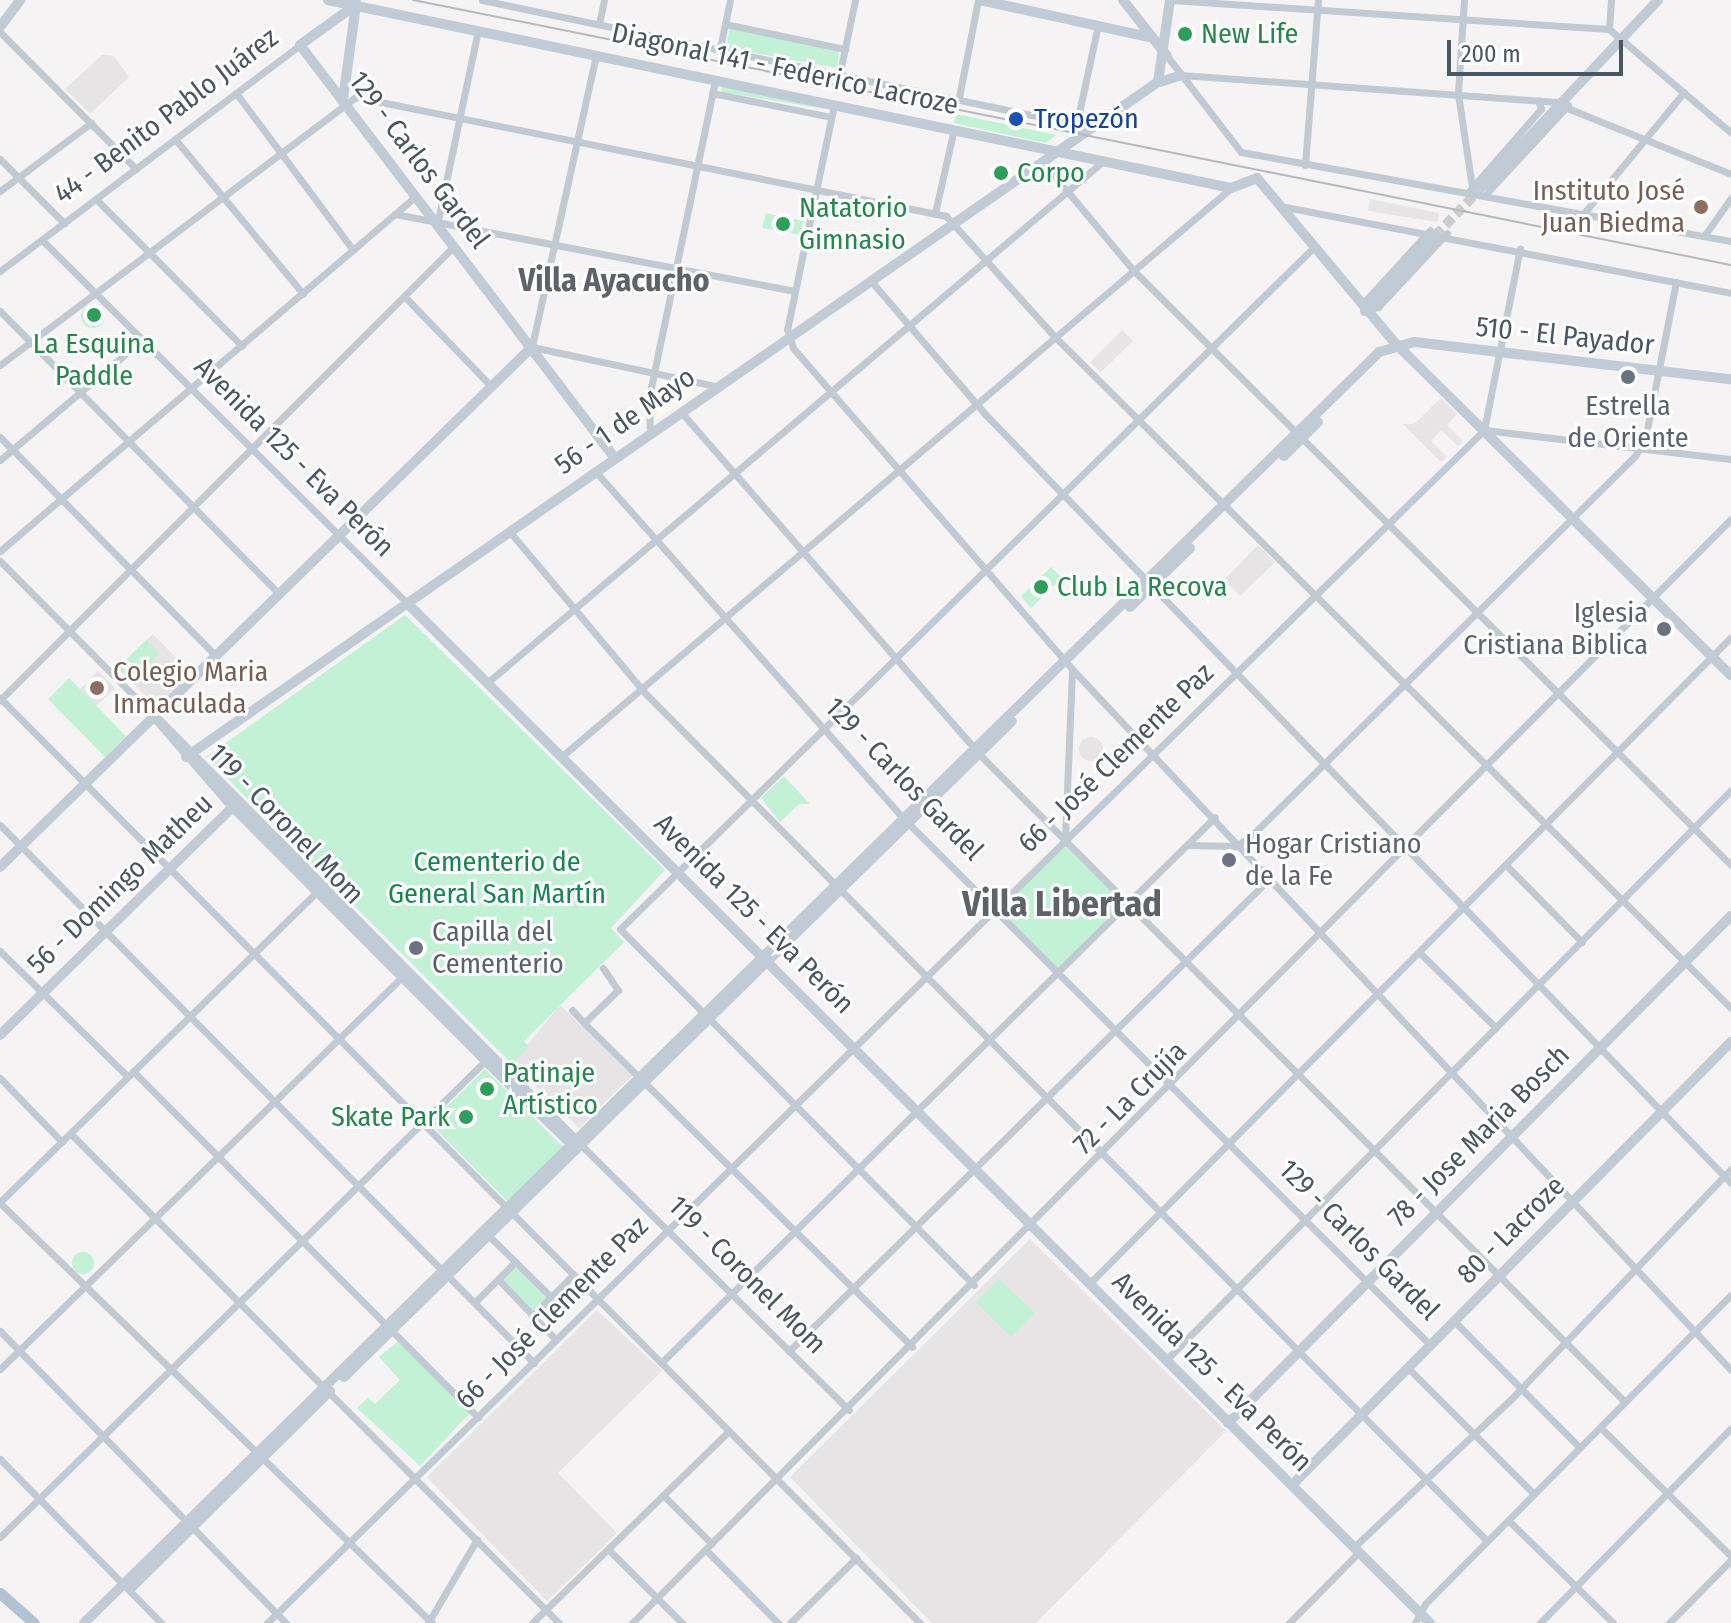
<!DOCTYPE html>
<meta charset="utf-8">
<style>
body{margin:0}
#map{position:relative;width:1731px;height:1623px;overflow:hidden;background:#f5f3f3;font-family:"Fira Sans Condensed",sans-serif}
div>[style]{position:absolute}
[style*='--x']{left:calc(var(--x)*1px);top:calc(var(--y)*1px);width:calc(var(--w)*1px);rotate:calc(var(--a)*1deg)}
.commercial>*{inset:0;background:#fdf9ef}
.education>*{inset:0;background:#e6e4e5}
.round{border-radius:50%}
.green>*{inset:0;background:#c3f1d5}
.secondary-tunnel>*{height:10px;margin-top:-5px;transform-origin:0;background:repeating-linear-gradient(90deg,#caccce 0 10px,transparent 0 15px)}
.street>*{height:7px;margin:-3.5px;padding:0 3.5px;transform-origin:3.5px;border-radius:3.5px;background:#c1cad2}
.secondary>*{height:10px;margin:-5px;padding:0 5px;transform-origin:5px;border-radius:5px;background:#c1cbd6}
.primary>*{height:11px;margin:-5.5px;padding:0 5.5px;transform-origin:5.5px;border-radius:5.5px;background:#b3c2d1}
.rail>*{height:2px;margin:-1px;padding:0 1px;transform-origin:1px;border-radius:1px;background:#b5b8bd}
.dots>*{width:22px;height:22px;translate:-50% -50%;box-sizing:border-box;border:4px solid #fff;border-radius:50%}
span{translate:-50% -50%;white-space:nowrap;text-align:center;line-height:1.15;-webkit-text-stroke:6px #fff;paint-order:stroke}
.leisure-label{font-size:28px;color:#27864d}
.left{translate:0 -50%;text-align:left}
.right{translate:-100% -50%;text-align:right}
.street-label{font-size:28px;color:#4a5661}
.transit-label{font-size:28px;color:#164399}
.education-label{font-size:28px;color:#785e54}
.worship-label{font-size:28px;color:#5b616d}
.park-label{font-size:28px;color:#17864f}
.quarter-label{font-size:32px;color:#5f6368;font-weight:700}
.district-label{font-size:36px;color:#5f6368;font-weight:700}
.scale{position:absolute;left:1447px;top:40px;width:176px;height:36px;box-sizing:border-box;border:4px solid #4a5661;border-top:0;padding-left:10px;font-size:24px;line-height:28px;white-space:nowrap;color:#4a5661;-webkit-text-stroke:6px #fff;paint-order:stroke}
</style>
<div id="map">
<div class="commercial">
<div style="clip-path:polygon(662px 382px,665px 380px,701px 389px,656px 420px)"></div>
</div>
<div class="education">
<div style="clip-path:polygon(102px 55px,114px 56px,129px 77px,90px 114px,65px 89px)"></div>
<div style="clip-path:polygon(1370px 199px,1439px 213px,1437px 222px,1368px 211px)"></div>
<div style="clip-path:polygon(1122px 330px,1133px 341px,1101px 372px,1090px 362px)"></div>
<div style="clip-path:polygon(1441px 398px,1457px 414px,1447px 425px,1463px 441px,1458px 446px,1441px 430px,1431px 441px,1447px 457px,1441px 462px,1403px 424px,1414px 424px)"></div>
<div style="clip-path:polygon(1258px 545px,1275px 562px,1240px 596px,1224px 580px)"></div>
<div style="clip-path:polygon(153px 634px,191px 673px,156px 707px,118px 668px)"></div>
<div style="clip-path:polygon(98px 671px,115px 688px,96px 706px,80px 689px)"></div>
<div class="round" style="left:1079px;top:737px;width:24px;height:24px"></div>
<div style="clip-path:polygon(560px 1005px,632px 1076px,579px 1128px,512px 1064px)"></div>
<div style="clip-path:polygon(1030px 1239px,1226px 1431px,1036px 1623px,932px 1623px,790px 1477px)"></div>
<div style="clip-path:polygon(597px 1310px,662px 1371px,558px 1473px,617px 1533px,547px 1601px,427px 1477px)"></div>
</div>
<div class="green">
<div style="clip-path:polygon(729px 28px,839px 51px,837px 68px,727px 48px)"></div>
<div style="clip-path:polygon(721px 86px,824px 105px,825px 109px,722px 92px)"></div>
<div style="clip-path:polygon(956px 114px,1056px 135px,1046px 143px,954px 123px)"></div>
<div style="clip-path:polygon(766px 213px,803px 221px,800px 235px,762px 228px)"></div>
<div class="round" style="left:81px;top:304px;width:24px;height:24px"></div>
<div style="clip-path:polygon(1051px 567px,1062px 578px,1031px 608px,1021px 596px)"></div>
<div style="clip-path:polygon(405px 615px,665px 870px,611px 928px,624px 942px,524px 1041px,529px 1047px,512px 1064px,206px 757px)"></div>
<div style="clip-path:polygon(146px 640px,159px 654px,131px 681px,118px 668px)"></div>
<div style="clip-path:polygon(69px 678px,126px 736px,105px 757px,48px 699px)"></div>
<div style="clip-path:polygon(784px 776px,810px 804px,799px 804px,780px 822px,761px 798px)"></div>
<div style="clip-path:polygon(1065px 839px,1129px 903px,1059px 971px,995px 908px)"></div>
<div style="clip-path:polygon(485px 1069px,563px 1147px,507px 1201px,430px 1123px)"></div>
<div class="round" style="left:72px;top:1252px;width:22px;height:22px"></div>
<div style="clip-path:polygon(514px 1266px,547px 1298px,533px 1312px,501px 1279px)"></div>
<div style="clip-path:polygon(999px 1279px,1035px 1313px,1011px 1337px,976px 1302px)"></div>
<div style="clip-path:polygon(398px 1341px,470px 1413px,420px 1466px,357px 1408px,368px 1398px,375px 1404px,400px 1380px,379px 1357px)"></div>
</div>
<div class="secondary-tunnel">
<div style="--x:1435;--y:236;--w:66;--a:-46.2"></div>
</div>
<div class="street">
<div style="--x:482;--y:0;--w:624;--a:11.83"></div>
<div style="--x:1171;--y:0;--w:439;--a:3.8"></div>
<div style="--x:1609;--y:29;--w:160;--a:40.4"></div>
<div style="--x:1464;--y:0;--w:94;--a:93.7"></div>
<div style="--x:1458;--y:94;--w:94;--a:81.4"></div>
<div style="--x:599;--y:24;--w:25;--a:-78"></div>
<div style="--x:725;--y:24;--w:123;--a:11.8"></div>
<div style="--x:1609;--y:29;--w:29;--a:-86"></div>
<div style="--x:0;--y:32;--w:193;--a:45.2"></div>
<div style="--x:720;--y:48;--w:49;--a:-78.2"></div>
<div style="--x:596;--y:55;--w:299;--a:102.4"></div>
<div style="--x:532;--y:347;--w:188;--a:12"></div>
<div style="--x:1167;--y:56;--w:121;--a:52.4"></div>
<div style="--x:1241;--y:152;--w:498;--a:10.3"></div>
<div style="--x:840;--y:72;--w:74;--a:-78.2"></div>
<div style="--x:1181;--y:75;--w:381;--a:4.1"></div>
<div style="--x:236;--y:93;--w:196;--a:53.3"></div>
<div style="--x:712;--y:93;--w:121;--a:11.4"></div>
<div style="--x:959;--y:97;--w:99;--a:-78.9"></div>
<div style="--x:834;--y:105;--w:229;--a:101.8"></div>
<div style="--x:787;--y:329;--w:20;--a:72"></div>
<div style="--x:793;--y:348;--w:425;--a:49"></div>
<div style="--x:1072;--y:669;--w:962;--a:46.77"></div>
<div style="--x:1567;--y:108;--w:177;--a:21.9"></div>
<div style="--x:1077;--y:122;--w:99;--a:-77.8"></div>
<div style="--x:175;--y:139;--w:201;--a:50.4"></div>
<div style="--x:0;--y:159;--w:91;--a:45"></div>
<div style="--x:1043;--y:162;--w:141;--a:50.2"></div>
<div style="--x:1133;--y:270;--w:844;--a:44.86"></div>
<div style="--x:1305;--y:165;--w:166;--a:-85.5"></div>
<div style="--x:1470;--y:190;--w:108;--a:-48.8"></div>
<div style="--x:1541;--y:109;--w:9;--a:-108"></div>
<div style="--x:0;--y:191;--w:114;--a:-36.8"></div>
<div style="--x:1486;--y:194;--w:121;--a:-47.3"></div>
<div style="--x:96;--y:199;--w:207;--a:45.2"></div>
<div style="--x:1280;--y:206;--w:459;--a:10.9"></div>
<div style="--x:935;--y:213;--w:86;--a:-77.3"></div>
<div style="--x:1584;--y:213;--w:157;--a:-50.4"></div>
<div style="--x:395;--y:214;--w:407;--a:10.9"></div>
<div style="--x:438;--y:220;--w:193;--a:-78.1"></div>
<div style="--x:1430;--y:230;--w:93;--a:132.4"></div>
<div style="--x:1367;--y:299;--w:12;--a:99"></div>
<div style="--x:1365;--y:311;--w:14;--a:-17"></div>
<div style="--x:1378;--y:307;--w:101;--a:-47"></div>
<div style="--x:1704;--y:236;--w:47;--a:-54.6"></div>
<div style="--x:42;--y:240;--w:515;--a:44.84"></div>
<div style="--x:0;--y:271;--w:376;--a:-37"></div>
<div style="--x:871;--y:281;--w:177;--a:49.4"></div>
<div style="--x:986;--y:415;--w:1070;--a:45.87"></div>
<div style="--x:405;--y:297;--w:120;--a:46"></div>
<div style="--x:0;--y:311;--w:396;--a:45.4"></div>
<div style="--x:0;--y:365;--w:446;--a:-37"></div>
<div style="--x:356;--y:97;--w:602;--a:11.4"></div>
<div style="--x:946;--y:216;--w:161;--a:48"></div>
<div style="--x:1054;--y:336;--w:954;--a:44.79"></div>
<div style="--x:681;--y:412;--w:452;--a:48.9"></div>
<div style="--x:978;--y:753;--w:916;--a:45.09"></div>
<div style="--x:1484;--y:430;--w:249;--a:6.7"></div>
<div style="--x:1484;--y:430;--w:185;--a:-78.8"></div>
<div style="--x:650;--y:433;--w:36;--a:-92"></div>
<div style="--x:649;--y:397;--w:323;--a:-78.2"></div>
<div style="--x:0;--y:437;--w:308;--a:45.4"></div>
<div style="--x:0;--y:460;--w:186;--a:-40.2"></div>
<div style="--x:595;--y:471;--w:471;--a:48.4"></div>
<div style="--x:908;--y:823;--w:738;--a:45"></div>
<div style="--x:510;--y:532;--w:213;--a:50"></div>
<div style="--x:647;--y:695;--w:1192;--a:45.2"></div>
<div style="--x:0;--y:551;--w:547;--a:-40.48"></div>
<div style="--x:0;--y:561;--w:220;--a:45.2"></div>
<div style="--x:488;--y:682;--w:805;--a:-40.26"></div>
<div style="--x:0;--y:698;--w:1305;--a:45.16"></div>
<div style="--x:0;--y:700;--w:642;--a:-45"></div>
<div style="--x:561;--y:757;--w:879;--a:-40.34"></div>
<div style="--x:0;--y:825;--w:758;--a:45.21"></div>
<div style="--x:1065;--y:838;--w:169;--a:-87.6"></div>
<div style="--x:1188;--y:845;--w:47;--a:1.2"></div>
<div style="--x:1235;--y:846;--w:16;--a:-30"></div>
<div style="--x:1249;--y:838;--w:543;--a:-44.7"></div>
<div style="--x:1635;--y:456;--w:19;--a:-58"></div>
<div style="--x:1645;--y:440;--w:161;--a:-78.9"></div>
<div style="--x:1506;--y:865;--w:108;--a:45.4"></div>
<div style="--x:0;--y:951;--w:178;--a:44.5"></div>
<div style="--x:1419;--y:952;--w:108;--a:44.6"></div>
<div style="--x:603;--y:968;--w:27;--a:56"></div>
<div style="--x:618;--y:990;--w:47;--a:135.9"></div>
<div style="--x:584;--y:1023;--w:461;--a:44.6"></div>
<div style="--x:572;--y:1010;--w:18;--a:47"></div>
<div style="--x:133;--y:1071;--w:489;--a:45.1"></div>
<div style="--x:0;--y:1078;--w:89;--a:45.9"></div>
<div style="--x:71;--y:1134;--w:691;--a:45.06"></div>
<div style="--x:578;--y:1142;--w:381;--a:44.7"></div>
<div style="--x:0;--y:1202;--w:446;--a:-44.4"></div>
<div style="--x:0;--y:1203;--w:603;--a:44.19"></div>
<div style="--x:490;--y:1237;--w:86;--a:44.5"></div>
<div style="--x:498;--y:1279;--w:84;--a:46.4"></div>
<div style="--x:1089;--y:1284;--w:911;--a:-45.22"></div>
<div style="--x:974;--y:1285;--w:502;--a:-134.84"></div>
<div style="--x:620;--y:929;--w:970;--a:-44.5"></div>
<div style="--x:475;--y:1302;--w:57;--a:-45"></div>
<div style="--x:532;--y:1316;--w:59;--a:-45"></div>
<div style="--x:1455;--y:1322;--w:177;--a:45.2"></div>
<div style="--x:0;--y:1331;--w:409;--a:45.6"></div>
<div style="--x:789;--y:1351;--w:676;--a:-44.52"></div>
<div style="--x:1166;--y:1360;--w:803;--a:-45.25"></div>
<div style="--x:662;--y:1362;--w:776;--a:-44.58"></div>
<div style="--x:1408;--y:1368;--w:178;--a:45"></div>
<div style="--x:0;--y:1369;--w:566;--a:-44.28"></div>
<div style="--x:1601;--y:1428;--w:182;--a:44.6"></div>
<div style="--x:0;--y:1459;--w:230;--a:45.5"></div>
<div style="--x:663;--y:1495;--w:69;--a:45"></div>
<div style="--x:1508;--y:1520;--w:147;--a:44.4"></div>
<div style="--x:0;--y:1537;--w:681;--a:-44.46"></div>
<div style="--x:1354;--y:1547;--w:220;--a:-43.3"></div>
<div style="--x:1514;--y:1396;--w:314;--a:-46.3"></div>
<div style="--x:608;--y:1549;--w:105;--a:45"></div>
<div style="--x:706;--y:1550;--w:103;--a:45.4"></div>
<div style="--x:267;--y:1623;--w:1704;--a:-44.43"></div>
<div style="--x:428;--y:1623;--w:97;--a:-59.7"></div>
<div style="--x:532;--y:1623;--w:275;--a:-44.3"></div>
<div style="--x:632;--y:1623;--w:1558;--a:-45.13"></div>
<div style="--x:790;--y:1623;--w:93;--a:-44.6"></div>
<div style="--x:1289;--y:1623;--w:100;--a:-45.4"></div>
<div style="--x:1415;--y:1623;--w:21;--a:-62"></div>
<div style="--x:1425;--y:1604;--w:435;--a:-45.3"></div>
<div style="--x:1540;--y:1623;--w:273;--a:-45.6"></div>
<div style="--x:1669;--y:1623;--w:88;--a:-45.5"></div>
</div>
<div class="secondary">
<div style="--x:328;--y:0;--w:922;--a:11.76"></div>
<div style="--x:1231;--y:188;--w:28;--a:-21"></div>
<div style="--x:1257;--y:178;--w:215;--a:50.1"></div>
<div style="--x:1395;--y:343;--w:472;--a:44.7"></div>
<div style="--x:980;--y:0;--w:172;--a:12.4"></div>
<div style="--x:1123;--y:0;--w:71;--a:51.8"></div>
<div style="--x:357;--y:4;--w:70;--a:144.3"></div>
<div style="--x:300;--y:45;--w:518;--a:52.69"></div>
<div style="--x:0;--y:27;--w:34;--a:-53"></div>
<div style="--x:1160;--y:82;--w:22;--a:-18"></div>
<div style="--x:343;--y:99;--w:95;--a:-82.1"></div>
<div style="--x:1483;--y:186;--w:255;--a:-46.7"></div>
<div style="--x:1365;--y:311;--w:103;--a:-47"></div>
<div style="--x:1284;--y:456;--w:48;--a:-45"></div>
<div style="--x:407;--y:603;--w:1445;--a:44.92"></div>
<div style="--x:1130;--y:607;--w:84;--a:-44.5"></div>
<div style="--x:155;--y:717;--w:119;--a:49.1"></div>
<div style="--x:233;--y:807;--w:395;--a:45.1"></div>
<div style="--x:512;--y:1087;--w:75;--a:43.9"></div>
<div style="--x:566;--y:1139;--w:11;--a:15"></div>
<div style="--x:155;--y:717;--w:599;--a:45.2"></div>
<div style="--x:186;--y:757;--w:1183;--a:-34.78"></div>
<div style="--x:1158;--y:82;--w:83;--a:-81.7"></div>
<div style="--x:0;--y:867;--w:744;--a:-44.35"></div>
<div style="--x:0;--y:1035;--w:333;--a:-44.4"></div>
<div style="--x:344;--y:1377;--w:936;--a:-44.48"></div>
<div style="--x:1228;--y:1423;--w:714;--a:-45.23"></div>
<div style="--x:1292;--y:1485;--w:624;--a:-45.26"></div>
<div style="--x:131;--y:1588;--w:280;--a:-44.7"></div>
<div style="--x:84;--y:1623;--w:1815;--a:-44.46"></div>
<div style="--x:1379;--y:352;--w:36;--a:-16"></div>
<div style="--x:1414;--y:342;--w:319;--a:6.7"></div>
</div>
<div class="primary">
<div style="--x:0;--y:1593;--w:45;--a:41.4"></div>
</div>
<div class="rail">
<div style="--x:413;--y:0;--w:1344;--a:11.37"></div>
</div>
<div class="dots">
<div style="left:1185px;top:34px;background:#2e9e5b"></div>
<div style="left:1016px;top:119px;background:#1a4fb4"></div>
<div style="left:1001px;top:173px;background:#2e9e5b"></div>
<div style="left:1701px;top:207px;background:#8d6e63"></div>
<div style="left:783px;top:224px;background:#2e9e5b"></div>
<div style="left:94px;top:315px;background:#2e9e5b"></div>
<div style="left:1628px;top:377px;background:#6b7280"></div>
<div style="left:1041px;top:587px;background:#2e9e5b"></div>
<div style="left:1664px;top:629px;background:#6b7280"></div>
<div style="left:97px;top:688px;background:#8d6e63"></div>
<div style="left:1229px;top:860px;background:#6b7280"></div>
<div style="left:416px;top:948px;background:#6b7280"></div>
<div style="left:487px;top:1089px;background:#2e9e5b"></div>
<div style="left:466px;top:1117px;background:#2e9e5b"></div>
</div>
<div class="leisure-label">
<span class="left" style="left:1201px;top:34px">New Life</span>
<span class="left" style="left:1017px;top:173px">Corpo</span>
<span class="left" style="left:799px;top:224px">Natatorio<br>Gimnasio</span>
<span style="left:94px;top:360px">La Esquina<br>Paddle</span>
<span class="left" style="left:1057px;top:587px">Club La Recova</span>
<span class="left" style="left:503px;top:1089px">Patinaje<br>Artístico</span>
<span class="right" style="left:450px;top:1117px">Skate Park</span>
</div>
<div class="street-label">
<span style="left:785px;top:69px;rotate:12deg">Diagonal 141 - Federico Lacroze</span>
<span style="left:166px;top:116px;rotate:-37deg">44 - Benito Pablo Juárez</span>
<span style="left:419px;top:160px;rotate:53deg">129 - Carlos Gardel</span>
<span style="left:1565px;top:336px;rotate:6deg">510 - El Payador</span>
<span style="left:625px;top:421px;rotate:-35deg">56 - 1 de Mayo</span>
<span style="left:294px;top:457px;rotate:45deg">Avenida 125 - Eva Perón</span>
<span style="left:1116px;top:758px;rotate:-44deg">66 - José Clemente Paz</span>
<span style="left:904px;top:779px;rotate:46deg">129 - Carlos Gardel</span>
<span style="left:286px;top:824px;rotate:46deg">119 - Coronel Mom</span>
<span style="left:120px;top:884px;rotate:-44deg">56 - Domingo Matheu</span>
<span style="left:754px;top:914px;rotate:45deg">Avenida 125 - Eva Perón</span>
<span style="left:1130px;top:1098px;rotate:-45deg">72 - La Crujía</span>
<span style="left:1479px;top:1136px;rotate:-45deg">78 - Jose Maria Bosch</span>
<span style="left:1511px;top:1230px;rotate:-45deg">80 - Lacroze</span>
<span style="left:1359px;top:1240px;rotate:45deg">129 - Carlos Gardel</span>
<span style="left:747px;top:1275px;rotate:45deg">119 - Coronel Mom</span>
<span style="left:552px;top:1313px;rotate:-45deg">66 - José Clemente Paz</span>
<span style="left:1212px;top:1372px;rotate:45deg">Avenida 125 - Eva Perón</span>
</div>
<div class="transit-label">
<span class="left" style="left:1034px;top:119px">Tropezón</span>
</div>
<div class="education-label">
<span class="right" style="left:1685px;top:207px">Instituto José<br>Juan Biedma</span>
<span class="left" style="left:113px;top:688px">Colegio Maria<br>Inmaculada</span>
</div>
<div class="worship-label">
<span style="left:1628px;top:422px">Estrella<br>de Oriente</span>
<span class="right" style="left:1648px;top:629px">Iglesia<br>Cristiana Biblica</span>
<span class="left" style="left:1245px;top:860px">Hogar Cristiano<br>de la Fe</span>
<span class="left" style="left:432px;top:948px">Capilla del<br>Cementerio</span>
</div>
<div class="park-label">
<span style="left:497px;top:878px">Cementerio de<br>General San Martín</span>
</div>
<div class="quarter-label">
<span style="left:614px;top:280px">Villa Ayacucho</span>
</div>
<div class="district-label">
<span style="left:1062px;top:905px">Villa Libertad</span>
</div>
<div class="scale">200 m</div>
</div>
